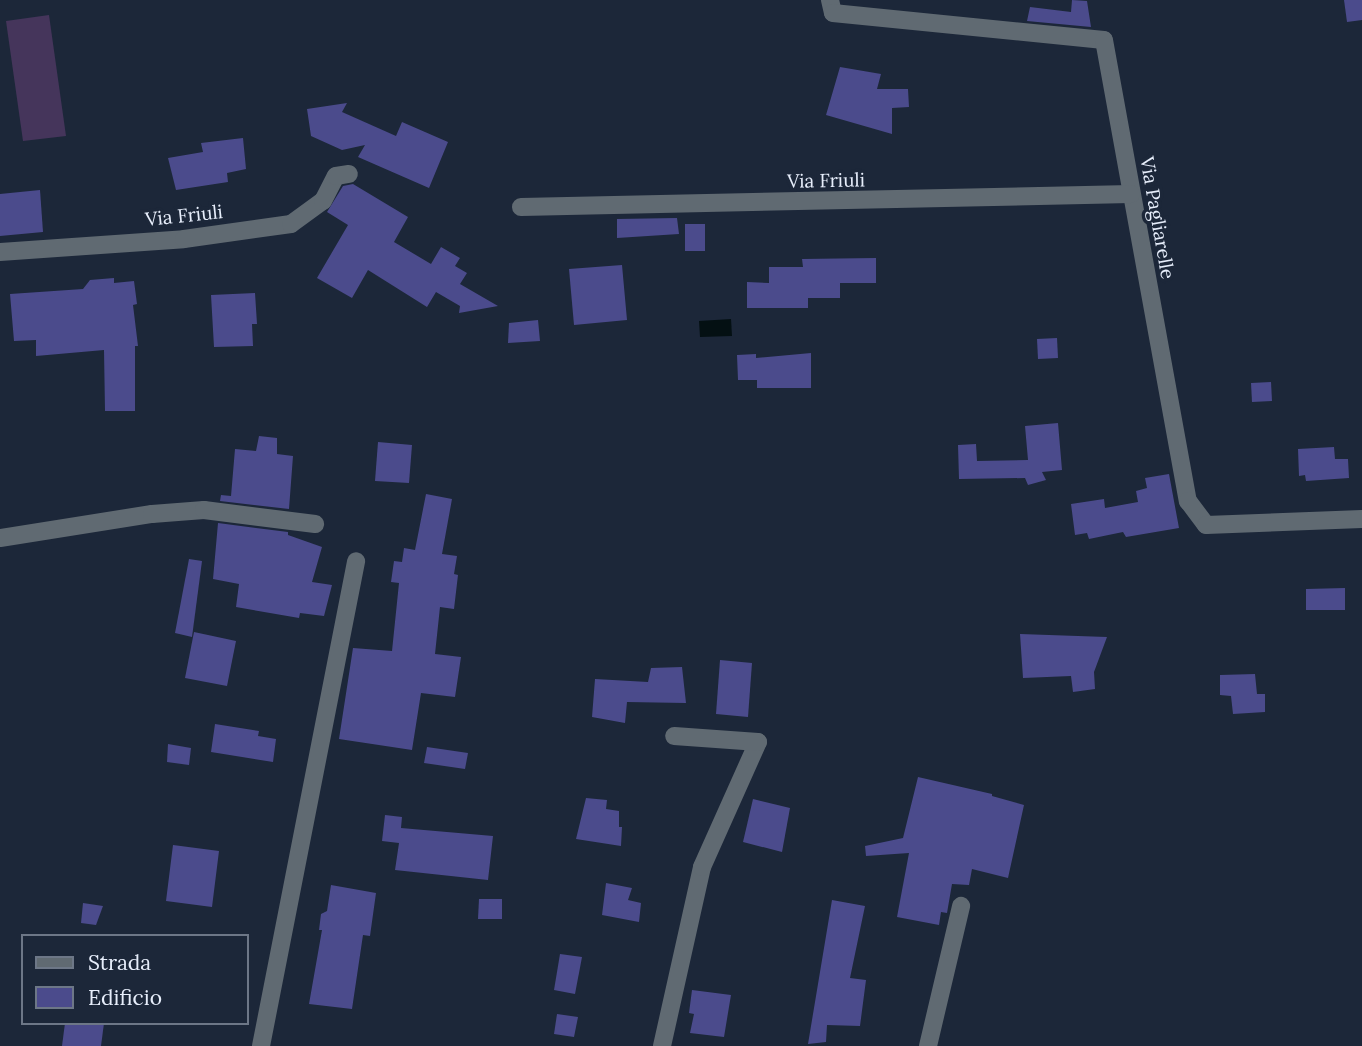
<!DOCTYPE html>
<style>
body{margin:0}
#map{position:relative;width:1362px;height:1046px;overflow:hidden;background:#1c2739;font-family:Lora,serif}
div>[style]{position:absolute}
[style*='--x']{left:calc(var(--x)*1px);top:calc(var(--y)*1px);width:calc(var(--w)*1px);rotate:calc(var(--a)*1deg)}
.green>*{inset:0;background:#45355b}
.water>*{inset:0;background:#041013}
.building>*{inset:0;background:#4b4b8c}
.minor>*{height:18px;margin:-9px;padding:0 9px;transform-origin:9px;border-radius:9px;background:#606a72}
span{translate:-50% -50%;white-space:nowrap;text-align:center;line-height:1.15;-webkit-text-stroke:7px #1c2739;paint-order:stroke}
.street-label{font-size:19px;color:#e7eefb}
.legend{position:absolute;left:21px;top:934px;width:228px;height:91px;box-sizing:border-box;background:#1c2739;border:2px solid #6d7787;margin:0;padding:9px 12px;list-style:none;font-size:21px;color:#e7eefb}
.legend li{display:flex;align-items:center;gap:14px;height:35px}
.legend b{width:35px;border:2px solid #6d7787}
</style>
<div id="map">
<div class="green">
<div style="clip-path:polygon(49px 15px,66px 136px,23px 141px,6px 21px)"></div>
</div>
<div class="water">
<div style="clip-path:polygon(731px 319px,732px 336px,700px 337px,699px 321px)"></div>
</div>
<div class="building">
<div style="clip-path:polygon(1072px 0,1087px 1px,1091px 27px,1027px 21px,1030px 7px,1071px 12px)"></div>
<div style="clip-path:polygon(1344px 0,1362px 0,1362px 20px,1347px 22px)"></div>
<div style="clip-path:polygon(840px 67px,881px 74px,877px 89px,908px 89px,909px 107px,892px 108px,892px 134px,826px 115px)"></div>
<div style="clip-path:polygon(347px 103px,342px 112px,396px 136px,402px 122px,448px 142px,429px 188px,358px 157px,365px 145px,342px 150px,311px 136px,307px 109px)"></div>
<div style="clip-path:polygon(243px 138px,246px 169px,227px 173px,228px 182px,176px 190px,168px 158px,203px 152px,201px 143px)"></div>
<div style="clip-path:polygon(353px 184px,408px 217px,394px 242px,431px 264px,441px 247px,460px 258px,455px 266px,467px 273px,460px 284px,498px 306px,459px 313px,460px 306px,436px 292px,427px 307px,368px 270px,352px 298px,317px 278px,348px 225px,327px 212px,343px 186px)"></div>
<div style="clip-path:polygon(40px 190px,43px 232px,0 236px,0 194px)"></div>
<div style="clip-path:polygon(677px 218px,679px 234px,617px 238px,617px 219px)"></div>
<div style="clip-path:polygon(685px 224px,705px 224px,705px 251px,685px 251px)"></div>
<div style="clip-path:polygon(876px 258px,876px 283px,840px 283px,840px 298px,808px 298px,808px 308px,747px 308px,747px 282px,769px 283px,769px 267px,803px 267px,802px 259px)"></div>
<div style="clip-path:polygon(622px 265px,627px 320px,574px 325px,569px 269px)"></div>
<div style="clip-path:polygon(114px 278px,114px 283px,134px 281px,137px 304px,133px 305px,138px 346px,135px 346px,135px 411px,105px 411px,104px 350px,36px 356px,36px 340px,14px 341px,10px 294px,83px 289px,90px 280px)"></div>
<div style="clip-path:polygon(255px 293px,257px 324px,252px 324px,253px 346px,214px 347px,211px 295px)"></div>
<div style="clip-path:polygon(538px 320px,540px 341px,508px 343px,509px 323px)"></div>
<div style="clip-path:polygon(1057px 338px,1058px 358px,1038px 359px,1037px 339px)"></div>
<div style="clip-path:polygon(811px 353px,811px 388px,757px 388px,757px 380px,738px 380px,737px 355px,756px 354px,756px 358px)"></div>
<div style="clip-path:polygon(1271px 382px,1272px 401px,1252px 402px,1251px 383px)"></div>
<div style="clip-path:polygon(1058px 423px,1062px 470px,1042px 472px,1046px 480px,1028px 485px,1025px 478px,959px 479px,958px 445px,976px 444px,977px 461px,1028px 460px,1025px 426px)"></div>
<div style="clip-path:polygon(259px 436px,277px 438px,277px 454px,293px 456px,289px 509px,220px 501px,221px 495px,231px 496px,235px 449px,256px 451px)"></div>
<div style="clip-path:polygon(378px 442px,412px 445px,409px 483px,375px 481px)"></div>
<div style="clip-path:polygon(1334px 447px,1335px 459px,1348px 459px,1349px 478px,1306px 481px,1305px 475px,1299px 476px,1298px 449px)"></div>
<div style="clip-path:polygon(1169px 474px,1179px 528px,1126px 537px,1123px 532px,1089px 539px,1087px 533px,1075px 535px,1071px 504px,1104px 499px,1105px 508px,1138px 502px,1136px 491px,1147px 488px,1145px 478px)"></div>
<div style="clip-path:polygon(426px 494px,452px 499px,442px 554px,457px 556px,454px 574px,458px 575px,454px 609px,440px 607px,435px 654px,461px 657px,455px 697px,421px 693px,412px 750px,339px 739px,353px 648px,392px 651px,399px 583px,391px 582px,394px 561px,402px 562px,404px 548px,415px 550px)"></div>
<div style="clip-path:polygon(218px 523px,288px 532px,288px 535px,322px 547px,312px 582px,332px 585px,324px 616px,300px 613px,299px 618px,236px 607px,239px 584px,213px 579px)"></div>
<div style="clip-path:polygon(189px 559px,202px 561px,192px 637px,175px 633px)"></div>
<div style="clip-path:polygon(1345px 588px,1345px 610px,1306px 610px,1306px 589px)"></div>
<div style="clip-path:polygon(194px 632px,236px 641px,227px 686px,185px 678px)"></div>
<div style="clip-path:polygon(1020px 634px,1107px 637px,1094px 672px,1095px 689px,1073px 692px,1071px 676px,1023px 678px)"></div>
<div style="clip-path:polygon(720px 660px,752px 663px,748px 717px,716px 714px)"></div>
<div style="clip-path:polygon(682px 667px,686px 703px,627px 702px,625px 723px,592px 717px,595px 679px,648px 682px,651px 668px)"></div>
<div style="clip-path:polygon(1255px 674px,1257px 694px,1265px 694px,1265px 712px,1233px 714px,1231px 696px,1220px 695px,1220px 675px)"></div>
<div style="clip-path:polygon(215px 724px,259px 731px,258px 736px,276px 739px,273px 762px,211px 752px)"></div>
<div style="clip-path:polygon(168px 744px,191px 748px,189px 765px,167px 762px)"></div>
<div style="clip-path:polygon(427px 747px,468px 753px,465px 769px,424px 763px)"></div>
<div style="clip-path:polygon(918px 777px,992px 794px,992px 796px,1024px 805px,1008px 878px,972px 869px,969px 885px,952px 884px,947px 913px,941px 912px,939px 925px,897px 917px,909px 853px,866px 856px,865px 846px,903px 838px)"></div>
<div style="clip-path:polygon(586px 798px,607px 800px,606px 809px,619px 811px,619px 827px,622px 827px,621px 846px,576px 839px)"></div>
<div style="clip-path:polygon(753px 799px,790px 808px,782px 852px,743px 842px)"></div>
<div style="clip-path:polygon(385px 815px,402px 817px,401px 828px,493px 836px,488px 880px,395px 870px,399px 843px,382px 841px)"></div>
<div style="clip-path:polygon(173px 845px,219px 851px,212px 907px,166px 901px)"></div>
<div style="clip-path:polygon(606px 883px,632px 888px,628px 900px,641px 903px,639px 922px,602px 915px)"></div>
<div style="clip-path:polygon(331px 885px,376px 893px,370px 936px,363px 935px,352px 1009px,309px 1004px,322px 930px,319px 930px,321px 914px,327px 911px)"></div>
<div style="clip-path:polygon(479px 899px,502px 899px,502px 919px,478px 919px)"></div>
<div style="clip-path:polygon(832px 900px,865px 906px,850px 978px,866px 980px,860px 1026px,827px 1025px,826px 1042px,808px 1044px)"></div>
<div style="clip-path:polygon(83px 903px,103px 906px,96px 925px,81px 923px)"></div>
<div style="clip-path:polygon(560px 954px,582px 957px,575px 994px,554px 990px)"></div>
<div style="clip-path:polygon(692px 990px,731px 995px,724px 1037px,690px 1033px,694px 1014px,689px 1013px)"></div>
<div style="clip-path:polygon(557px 1014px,578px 1017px,574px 1037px,554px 1034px)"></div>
<div style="clip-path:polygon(65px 1023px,104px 1023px,101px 1046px,62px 1046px)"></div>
</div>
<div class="minor">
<div style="--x:830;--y:0;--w:13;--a:77"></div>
<div style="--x:833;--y:13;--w:272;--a:5.7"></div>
<div style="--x:1104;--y:40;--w:469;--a:79.7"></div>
<div style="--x:1188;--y:501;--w:30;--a:53"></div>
<div style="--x:1206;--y:525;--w:156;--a:-2.2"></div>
<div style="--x:521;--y:207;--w:610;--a:-1.22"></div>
<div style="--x:0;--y:252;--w:184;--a:-4"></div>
<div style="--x:184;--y:239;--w:108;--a:-8"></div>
<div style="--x:291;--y:224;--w:39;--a:-36"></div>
<div style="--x:323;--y:201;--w:28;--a:-63"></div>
<div style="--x:336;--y:176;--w:13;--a:-9"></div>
<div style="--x:0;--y:538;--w:154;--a:-9"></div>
<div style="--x:152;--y:514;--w:52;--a:-4.4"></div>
<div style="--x:204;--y:510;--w:112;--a:7.2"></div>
<div style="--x:261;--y:1046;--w:494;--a:-78.9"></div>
<div style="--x:662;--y:1046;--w:183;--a:-77.4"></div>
<div style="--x:702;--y:867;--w:137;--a:-65.9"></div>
<div style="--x:758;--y:742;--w:84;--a:-175.9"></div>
<div style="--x:928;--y:1046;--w:144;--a:-76.7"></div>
</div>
<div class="street-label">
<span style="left:826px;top:181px;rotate:-1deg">Via Friuli</span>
<span style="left:184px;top:216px;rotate:-6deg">Via Friuli</span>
<span style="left:1157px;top:218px;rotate:80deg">Via Pagliarelle</span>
</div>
<ul class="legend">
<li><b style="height:9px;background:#606a72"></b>Strada</li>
<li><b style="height:19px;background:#4b4b8c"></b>Edificio</li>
</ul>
</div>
